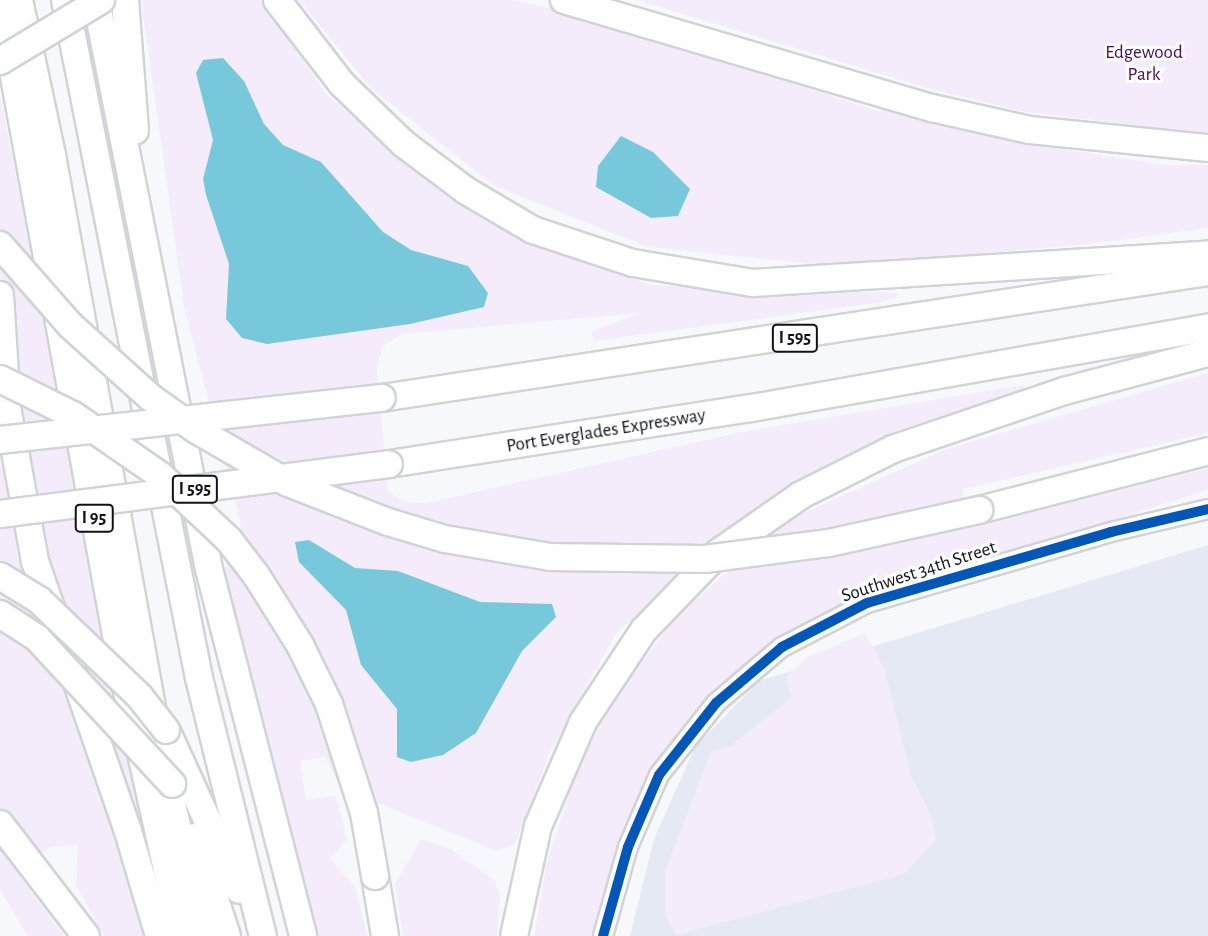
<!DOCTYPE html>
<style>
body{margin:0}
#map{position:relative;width:1208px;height:936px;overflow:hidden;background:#f7f8fb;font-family:"Alegreya Sans",sans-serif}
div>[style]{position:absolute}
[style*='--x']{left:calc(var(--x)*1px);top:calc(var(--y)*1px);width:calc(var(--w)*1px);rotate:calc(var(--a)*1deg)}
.built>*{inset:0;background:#e4e9f3}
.green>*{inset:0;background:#f4ecfa}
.water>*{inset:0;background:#78c8dc}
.roads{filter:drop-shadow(2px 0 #d1d3d7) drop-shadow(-2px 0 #d1d3d7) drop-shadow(0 2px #d1d3d7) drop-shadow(0 -2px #d1d3d7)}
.minor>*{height:18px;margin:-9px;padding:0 9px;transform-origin:9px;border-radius:9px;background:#fefefe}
.highway>*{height:26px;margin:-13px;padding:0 13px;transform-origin:13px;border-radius:13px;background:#fefefe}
.bridges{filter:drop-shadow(2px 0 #d1d3d7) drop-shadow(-2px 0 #d1d3d7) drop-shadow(0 2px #d1d3d7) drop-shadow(0 -2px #d1d3d7)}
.highway-bridge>*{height:26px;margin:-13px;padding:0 13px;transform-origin:13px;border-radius:13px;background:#fefefe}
.cycleway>*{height:10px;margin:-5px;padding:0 5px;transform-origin:5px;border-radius:5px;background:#0057b8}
span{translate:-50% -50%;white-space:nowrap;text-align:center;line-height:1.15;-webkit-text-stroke:6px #fff;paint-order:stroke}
.shield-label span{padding:2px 5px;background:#fff;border:2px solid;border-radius:5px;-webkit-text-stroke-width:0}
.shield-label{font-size:18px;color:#101216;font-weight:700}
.park-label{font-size:19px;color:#470a5d}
.street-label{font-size:19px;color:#101216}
</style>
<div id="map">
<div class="built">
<div style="clip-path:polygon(1208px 545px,1208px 936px,630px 936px,654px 839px,695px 747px,759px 681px)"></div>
</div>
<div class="green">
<div style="clip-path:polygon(141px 0,261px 0,326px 94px,454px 198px,557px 253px,652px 285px,897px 293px,897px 297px,876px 303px,594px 341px,591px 332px,640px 313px,401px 334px,383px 346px,377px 367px,388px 492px,406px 502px,427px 503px,737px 433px,1023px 385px,1026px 389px,902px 429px,796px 480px,671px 582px,614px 636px,549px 755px,515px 844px,497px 851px,379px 804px,347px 799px,325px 757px,300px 761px,306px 800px,336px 796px,347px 840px,330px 859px,356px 888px,367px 936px,306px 936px,224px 572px,241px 524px,184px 307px)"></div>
<div style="clip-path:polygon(299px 0,511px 0,581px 15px,878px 111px,890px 109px,1036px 145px,1164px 165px,1208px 165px,1208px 228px,1098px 243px,835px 266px,648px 247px,493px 185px,371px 88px)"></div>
<div style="clip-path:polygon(637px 0,1208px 0,1208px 134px,1020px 111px,927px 88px)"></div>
<div style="clip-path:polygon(0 96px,94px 566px,169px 936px,104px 936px,76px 885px,78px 845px,51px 847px,14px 868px,64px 936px,28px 936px,0 890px)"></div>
<div style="clip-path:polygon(1208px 373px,1208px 433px,963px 489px,966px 529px,1208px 468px,1208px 490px,828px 610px,763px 649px,693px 714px,627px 821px,594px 936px,534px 936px,547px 861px,581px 759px,624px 687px,670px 625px,715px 582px,795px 517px,946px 449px)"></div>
<div style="clip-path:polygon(865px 633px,884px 668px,911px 776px,931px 816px,936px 839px,904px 874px,676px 935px,665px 917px,665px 871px,711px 752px,731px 746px,791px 698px,786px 678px,806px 658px)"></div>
<div style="clip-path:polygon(421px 839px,451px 849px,495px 881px,500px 895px,497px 936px,403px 936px,395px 884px)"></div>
</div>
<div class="water">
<div style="clip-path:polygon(223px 58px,244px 81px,264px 124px,283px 145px,321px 162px,383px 232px,411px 250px,468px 266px,488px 293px,484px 307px,410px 324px,267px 344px,242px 338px,226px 319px,229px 264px,206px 195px,203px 179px,213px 140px,196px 73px,203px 60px)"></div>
<div style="clip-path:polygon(621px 136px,653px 152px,690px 189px,678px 216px,651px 218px,596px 187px,598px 166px)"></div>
<div style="clip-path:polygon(309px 540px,355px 568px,398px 571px,480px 602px,552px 604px,556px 617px,522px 651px,476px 733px,443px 755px,411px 762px,397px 757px,397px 709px,361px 665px,346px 610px,299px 562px,295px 542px)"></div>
</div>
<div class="roads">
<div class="minor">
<div style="--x:603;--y:936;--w:92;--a:-74.3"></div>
<div style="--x:628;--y:847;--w:78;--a:-66.7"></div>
<div style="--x:659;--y:775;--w:92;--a:-51.6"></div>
<div style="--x:716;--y:703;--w:87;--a:-40.3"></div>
<div style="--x:782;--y:647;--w:96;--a:-27.4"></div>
<div style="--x:867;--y:603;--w:254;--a:-16.2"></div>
<div style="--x:1111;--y:532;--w:100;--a:-13.3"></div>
</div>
<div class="highway">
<div style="--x:0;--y:0;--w:684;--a:79.64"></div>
<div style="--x:123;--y:673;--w:270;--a:77.4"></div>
<div style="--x:19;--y:0;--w:158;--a:78"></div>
<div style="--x:52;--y:155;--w:617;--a:79.73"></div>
<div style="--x:162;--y:762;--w:179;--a:76.7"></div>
<div style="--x:65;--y:0;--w:691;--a:78.82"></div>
<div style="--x:199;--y:678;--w:266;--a:76.1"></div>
<div style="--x:96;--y:0;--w:580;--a:78.77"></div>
<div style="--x:209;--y:569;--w:379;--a:75.6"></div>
<div style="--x:125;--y:0;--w:131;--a:85.6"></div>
<div style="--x:277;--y:0;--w:106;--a:52.3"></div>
<div style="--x:342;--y:84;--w:86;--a:44.1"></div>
<div style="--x:404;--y:144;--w:76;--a:37"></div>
<div style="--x:465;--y:190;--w:79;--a:30.5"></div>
<div style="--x:533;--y:230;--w:105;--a:18.3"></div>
<div style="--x:633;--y:263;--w:122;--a:9.5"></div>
<div style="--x:753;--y:283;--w:456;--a:-3.6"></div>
<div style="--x:564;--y:0;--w:384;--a:16.4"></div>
<div style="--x:932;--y:108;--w:100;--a:12.7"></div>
<div style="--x:1030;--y:130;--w:179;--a:5.8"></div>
<div style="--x:0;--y:295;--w:112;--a:86.4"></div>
<div style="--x:7;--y:407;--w:157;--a:79.7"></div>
<div style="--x:35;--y:561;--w:282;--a:71"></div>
<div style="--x:127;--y:828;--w:113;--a:73.5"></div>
<div style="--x:382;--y:398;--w:836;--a:-8.67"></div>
<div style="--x:389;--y:464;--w:367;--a:-8.8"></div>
<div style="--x:752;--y:408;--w:463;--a:-10"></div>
<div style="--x:979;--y:510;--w:236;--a:-14.4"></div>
<div style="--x:168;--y:734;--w:171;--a:65.5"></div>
<div style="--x:0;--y:824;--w:141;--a:52.5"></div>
<div style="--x:195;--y:837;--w:104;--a:72.1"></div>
<div style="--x:375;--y:876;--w:61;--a:80.5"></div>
<div style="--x:514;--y:936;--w:113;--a:-77.7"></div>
<div style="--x:538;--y:826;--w:113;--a:-66.6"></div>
<div style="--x:583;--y:722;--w:110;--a:-56.5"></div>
<div style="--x:644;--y:630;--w:107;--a:-46.1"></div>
<div style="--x:718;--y:553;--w:101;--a:-34.9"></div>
<div style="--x:801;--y:495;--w:103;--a:-26.6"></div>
<div style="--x:893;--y:449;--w:181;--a:-18.7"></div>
<div style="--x:1064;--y:391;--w:149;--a:-14.8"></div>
</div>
</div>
<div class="bridges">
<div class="highway-bridge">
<div style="--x:0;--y:61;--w:118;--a:-31.1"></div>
<div style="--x:0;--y:245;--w:106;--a:48.8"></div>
<div style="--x:70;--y:325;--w:108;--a:42"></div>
<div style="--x:150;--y:397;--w:55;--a:35.4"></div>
<div style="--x:195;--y:429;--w:108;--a:30.1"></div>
<div style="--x:288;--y:483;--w:107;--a:21.3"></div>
<div style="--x:388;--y:522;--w:59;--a:16.6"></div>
<div style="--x:445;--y:539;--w:107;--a:9.7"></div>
<div style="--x:550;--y:557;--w:155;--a:0.7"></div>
<div style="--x:705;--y:559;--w:125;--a:-7.4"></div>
<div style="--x:829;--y:543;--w:154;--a:-12.4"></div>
<div style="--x:0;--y:379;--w:81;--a:26.3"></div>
<div style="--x:73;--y:415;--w:107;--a:34.7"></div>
<div style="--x:161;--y:476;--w:93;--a:43.3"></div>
<div style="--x:229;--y:540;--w:44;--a:52.4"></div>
<div style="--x:256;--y:575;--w:83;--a:57.8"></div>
<div style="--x:300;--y:645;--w:66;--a:63.8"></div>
<div style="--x:329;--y:704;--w:114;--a:72.2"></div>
<div style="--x:364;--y:813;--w:64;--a:80.1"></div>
<div style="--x:0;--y:440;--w:384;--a:-6.3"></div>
<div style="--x:0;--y:514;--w:392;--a:-7.3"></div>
<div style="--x:0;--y:576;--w:46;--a:31.6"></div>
<div style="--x:39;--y:600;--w:140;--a:43.8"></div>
<div style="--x:140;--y:697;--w:42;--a:51.8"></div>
<div style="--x:0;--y:614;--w:44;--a:33"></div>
<div style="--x:37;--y:638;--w:199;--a:47.2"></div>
</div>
</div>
<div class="cycleway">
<div style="--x:603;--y:936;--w:92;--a:-74.3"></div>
<div style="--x:628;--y:847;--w:78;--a:-66.7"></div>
<div style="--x:659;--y:775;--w:92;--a:-51.6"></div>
<div style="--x:716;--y:703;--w:87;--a:-40.3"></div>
<div style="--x:782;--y:647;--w:96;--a:-27.4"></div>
<div style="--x:867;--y:603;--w:254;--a:-16.2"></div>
<div style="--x:1111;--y:532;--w:100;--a:-13.3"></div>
</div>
<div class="shield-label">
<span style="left:795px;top:338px">I 595</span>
<span style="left:195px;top:489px">I 595</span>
<span style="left:94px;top:518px">I 95</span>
</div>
<div class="park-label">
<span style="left:1144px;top:64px">Edgewood<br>Park</span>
</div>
<div class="street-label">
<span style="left:606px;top:431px;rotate:-9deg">Port Everglades Expressway</span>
<span style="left:919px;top:572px;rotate:-18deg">Southwest 34th Street</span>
</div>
</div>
